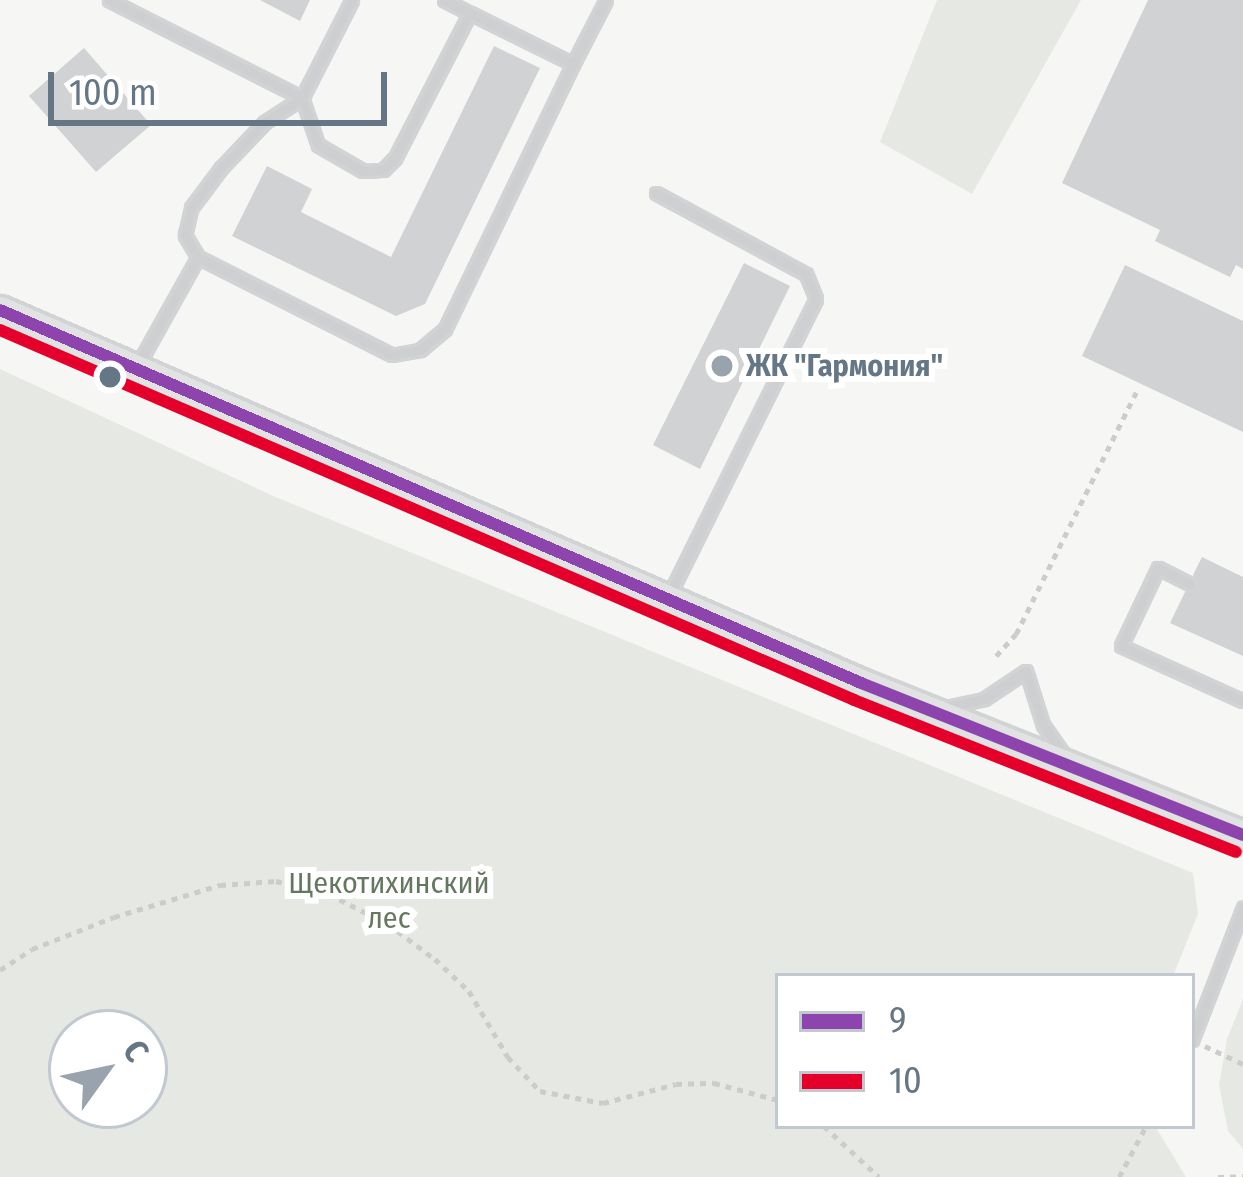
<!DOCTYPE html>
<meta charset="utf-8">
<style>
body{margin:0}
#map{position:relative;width:1243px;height:1177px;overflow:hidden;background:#f6f6f5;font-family:"Fira Sans Condensed",sans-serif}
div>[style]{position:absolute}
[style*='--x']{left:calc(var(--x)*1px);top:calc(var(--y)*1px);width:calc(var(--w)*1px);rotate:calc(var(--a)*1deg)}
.green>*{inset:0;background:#e6e9e3}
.building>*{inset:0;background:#d1d2d3}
.path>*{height:4.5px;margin-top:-2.25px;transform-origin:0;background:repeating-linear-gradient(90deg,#ccc 0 6px,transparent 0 12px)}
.roads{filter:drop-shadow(3px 0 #d1d3d4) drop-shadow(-3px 0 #d1d3d4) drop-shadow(0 3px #d1d3d4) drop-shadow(0 -3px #d1d3d4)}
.lane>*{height:9px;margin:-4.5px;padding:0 4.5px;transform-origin:4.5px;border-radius:4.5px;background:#cdcfd0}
.secondary>*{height:27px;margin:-13.5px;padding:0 13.5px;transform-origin:13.5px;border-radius:13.5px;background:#e1e2e2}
.bus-1>*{height:12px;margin:-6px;padding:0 6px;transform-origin:6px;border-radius:6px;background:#8e44ad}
.bus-2>*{height:12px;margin:-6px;padding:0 6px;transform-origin:6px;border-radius:6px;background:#e4002b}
.dots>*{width:33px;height:33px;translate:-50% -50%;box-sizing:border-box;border:6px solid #fff;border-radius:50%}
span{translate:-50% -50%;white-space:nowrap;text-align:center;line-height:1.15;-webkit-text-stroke:12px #fff;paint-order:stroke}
.poi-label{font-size:30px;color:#657686;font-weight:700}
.left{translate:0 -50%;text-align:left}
.park-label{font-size:30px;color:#647860}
.legend{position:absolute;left:775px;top:973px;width:420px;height:156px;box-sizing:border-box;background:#fff;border:3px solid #c1c8cf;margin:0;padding:15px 21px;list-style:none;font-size:36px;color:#657686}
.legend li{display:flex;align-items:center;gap:24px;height:60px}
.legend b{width:60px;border:3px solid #c1c8cf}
.north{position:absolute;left:48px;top:1009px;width:120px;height:120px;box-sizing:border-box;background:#fff;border:3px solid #c1c8cf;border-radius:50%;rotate:57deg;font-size:33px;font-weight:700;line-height:48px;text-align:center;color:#657686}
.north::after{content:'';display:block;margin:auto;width:42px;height:54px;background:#98a3ad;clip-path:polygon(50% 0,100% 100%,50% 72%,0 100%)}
.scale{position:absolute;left:48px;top:72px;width:339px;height:54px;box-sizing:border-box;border:6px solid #657686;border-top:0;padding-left:15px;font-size:36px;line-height:42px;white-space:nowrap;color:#657686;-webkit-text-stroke:9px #fff;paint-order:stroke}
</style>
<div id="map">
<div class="green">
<div style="clip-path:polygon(937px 0,1081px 0,972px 194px,880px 142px)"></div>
<div style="clip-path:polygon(evenodd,0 369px,273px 496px,1193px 873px,1198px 914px,1173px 976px,778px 976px,778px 1126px,1155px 1126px,1186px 1177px,0 1177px,0 369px,144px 1033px,144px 1105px,72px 1105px,72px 1033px,144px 1033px)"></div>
<div style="clip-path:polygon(1243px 999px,1243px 1149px,1228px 1131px,1219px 1085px,1227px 1039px)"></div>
</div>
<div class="building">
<div style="clip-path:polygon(260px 0,310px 0,300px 21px)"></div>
<div style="clip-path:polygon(1148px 0,1243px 0,1243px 269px,1236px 265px,1230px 277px,1155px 241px,1160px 230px,1062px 183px)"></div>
<div style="clip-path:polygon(494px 46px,540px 68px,425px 304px,396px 316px,232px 236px,267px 166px,312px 189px,301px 212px,391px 257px)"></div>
<div style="clip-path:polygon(84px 48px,151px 125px,96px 172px,29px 96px)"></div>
<div style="clip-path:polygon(744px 263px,790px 286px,700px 469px,653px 445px)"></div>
<div style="clip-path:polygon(1125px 265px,1243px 321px,1243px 432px,1082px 356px)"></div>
<div style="clip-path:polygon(1202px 557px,1243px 577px,1243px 656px,1170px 623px,1185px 592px,1198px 587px,1193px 575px)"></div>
</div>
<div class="path">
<div style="--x:996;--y:656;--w:30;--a:-48"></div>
<div style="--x:1016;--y:634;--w:270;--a:-63.6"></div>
<div style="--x:0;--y:970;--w:38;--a:-33"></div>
<div style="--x:32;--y:949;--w:88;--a:-21.3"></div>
<div style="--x:114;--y:917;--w:111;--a:-16.8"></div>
<div style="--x:220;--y:885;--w:56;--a:-4.1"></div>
<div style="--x:276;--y:881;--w:55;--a:13.8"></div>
<div style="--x:329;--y:894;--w:66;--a:27"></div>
<div style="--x:388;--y:924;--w:59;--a:36.7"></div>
<div style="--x:435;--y:959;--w:47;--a:43.3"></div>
<div style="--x:469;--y:991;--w:77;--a:59.4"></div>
<div style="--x:508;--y:1057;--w:47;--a:46.7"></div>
<div style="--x:540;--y:1091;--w:64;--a:10.8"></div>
<div style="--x:603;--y:1103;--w:75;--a:-14.6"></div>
<div style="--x:676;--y:1084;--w:38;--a:-2"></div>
<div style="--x:714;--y:1083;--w:66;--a:14.9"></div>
<div style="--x:1205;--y:1046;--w:42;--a:25.3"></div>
<div style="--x:824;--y:1126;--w:75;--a:42.8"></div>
<div style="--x:1119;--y:1177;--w:58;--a:-62.1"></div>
<div style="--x:1218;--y:1177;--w:25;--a:-2"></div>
</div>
<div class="roads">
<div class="lane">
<div style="--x:109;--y:0;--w:216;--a:26.9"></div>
<div style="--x:302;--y:98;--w:50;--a:71.2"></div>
<div style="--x:318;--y:145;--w:52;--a:30"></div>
<div style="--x:363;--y:171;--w:20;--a:-3"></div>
<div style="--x:383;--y:170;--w:17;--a:-45"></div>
<div style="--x:395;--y:158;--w:163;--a:-62.7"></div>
<div style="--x:470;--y:13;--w:115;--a:26.3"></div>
<div style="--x:573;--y:64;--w:294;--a:115.8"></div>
<div style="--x:445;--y:329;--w:33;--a:140"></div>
<div style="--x:420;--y:350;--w:28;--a:170"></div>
<div style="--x:392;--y:355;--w:217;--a:-153.2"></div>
<div style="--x:198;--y:257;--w:26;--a:-121"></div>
<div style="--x:185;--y:235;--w:28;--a:-77"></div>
<div style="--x:191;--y:208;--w:50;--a:-53.1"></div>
<div style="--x:221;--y:168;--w:64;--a:-46.3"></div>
<div style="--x:265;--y:122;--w:44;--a:-33"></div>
<div style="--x:302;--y:98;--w:110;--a:-63"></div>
<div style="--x:444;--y:0;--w:29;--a:27"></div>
<div style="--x:573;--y:64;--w:72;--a:-62.7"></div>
<div style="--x:656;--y:193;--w:170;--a:28.4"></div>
<div style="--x:806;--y:274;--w:27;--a:68"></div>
<div style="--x:816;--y:299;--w:330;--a:116.4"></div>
<div style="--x:136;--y:368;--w:127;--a:-60.8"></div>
<div style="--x:1190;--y:584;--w:36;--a:-153"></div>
<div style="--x:1158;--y:568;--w:86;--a:115.4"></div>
<div style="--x:1121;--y:646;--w:134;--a:24.3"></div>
<div style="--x:947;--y:707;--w:38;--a:-12"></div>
<div style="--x:984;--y:699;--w:50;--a:-33.7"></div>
<div style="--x:1026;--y:671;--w:57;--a:72.5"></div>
<div style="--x:1043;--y:725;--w:35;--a:55"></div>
<div style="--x:1192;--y:1040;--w:142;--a:-68.9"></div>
</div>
<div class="secondary">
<div style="--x:0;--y:310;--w:938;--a:23.42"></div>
<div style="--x:861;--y:683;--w:411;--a:21.7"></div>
</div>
</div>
<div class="bus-1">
<div style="--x:0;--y:310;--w:938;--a:23.42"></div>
<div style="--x:861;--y:683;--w:411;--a:21.7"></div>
</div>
<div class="bus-2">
<div style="--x:0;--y:330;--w:931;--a:23.42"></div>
<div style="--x:854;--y:700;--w:411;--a:21.7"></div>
</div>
<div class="dots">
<div style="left:722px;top:366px;background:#98a3ad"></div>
<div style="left:110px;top:377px;background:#657686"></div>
</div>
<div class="poi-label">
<span class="left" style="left:746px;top:366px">ЖК "Гармония"</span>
</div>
<div class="park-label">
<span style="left:389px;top:900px">Щекотихинский<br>лес</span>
</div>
<ul class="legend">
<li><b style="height:15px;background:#8e44ad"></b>9</li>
<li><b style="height:15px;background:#e4002b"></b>10</li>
</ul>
<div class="north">С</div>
<div class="scale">100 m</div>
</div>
